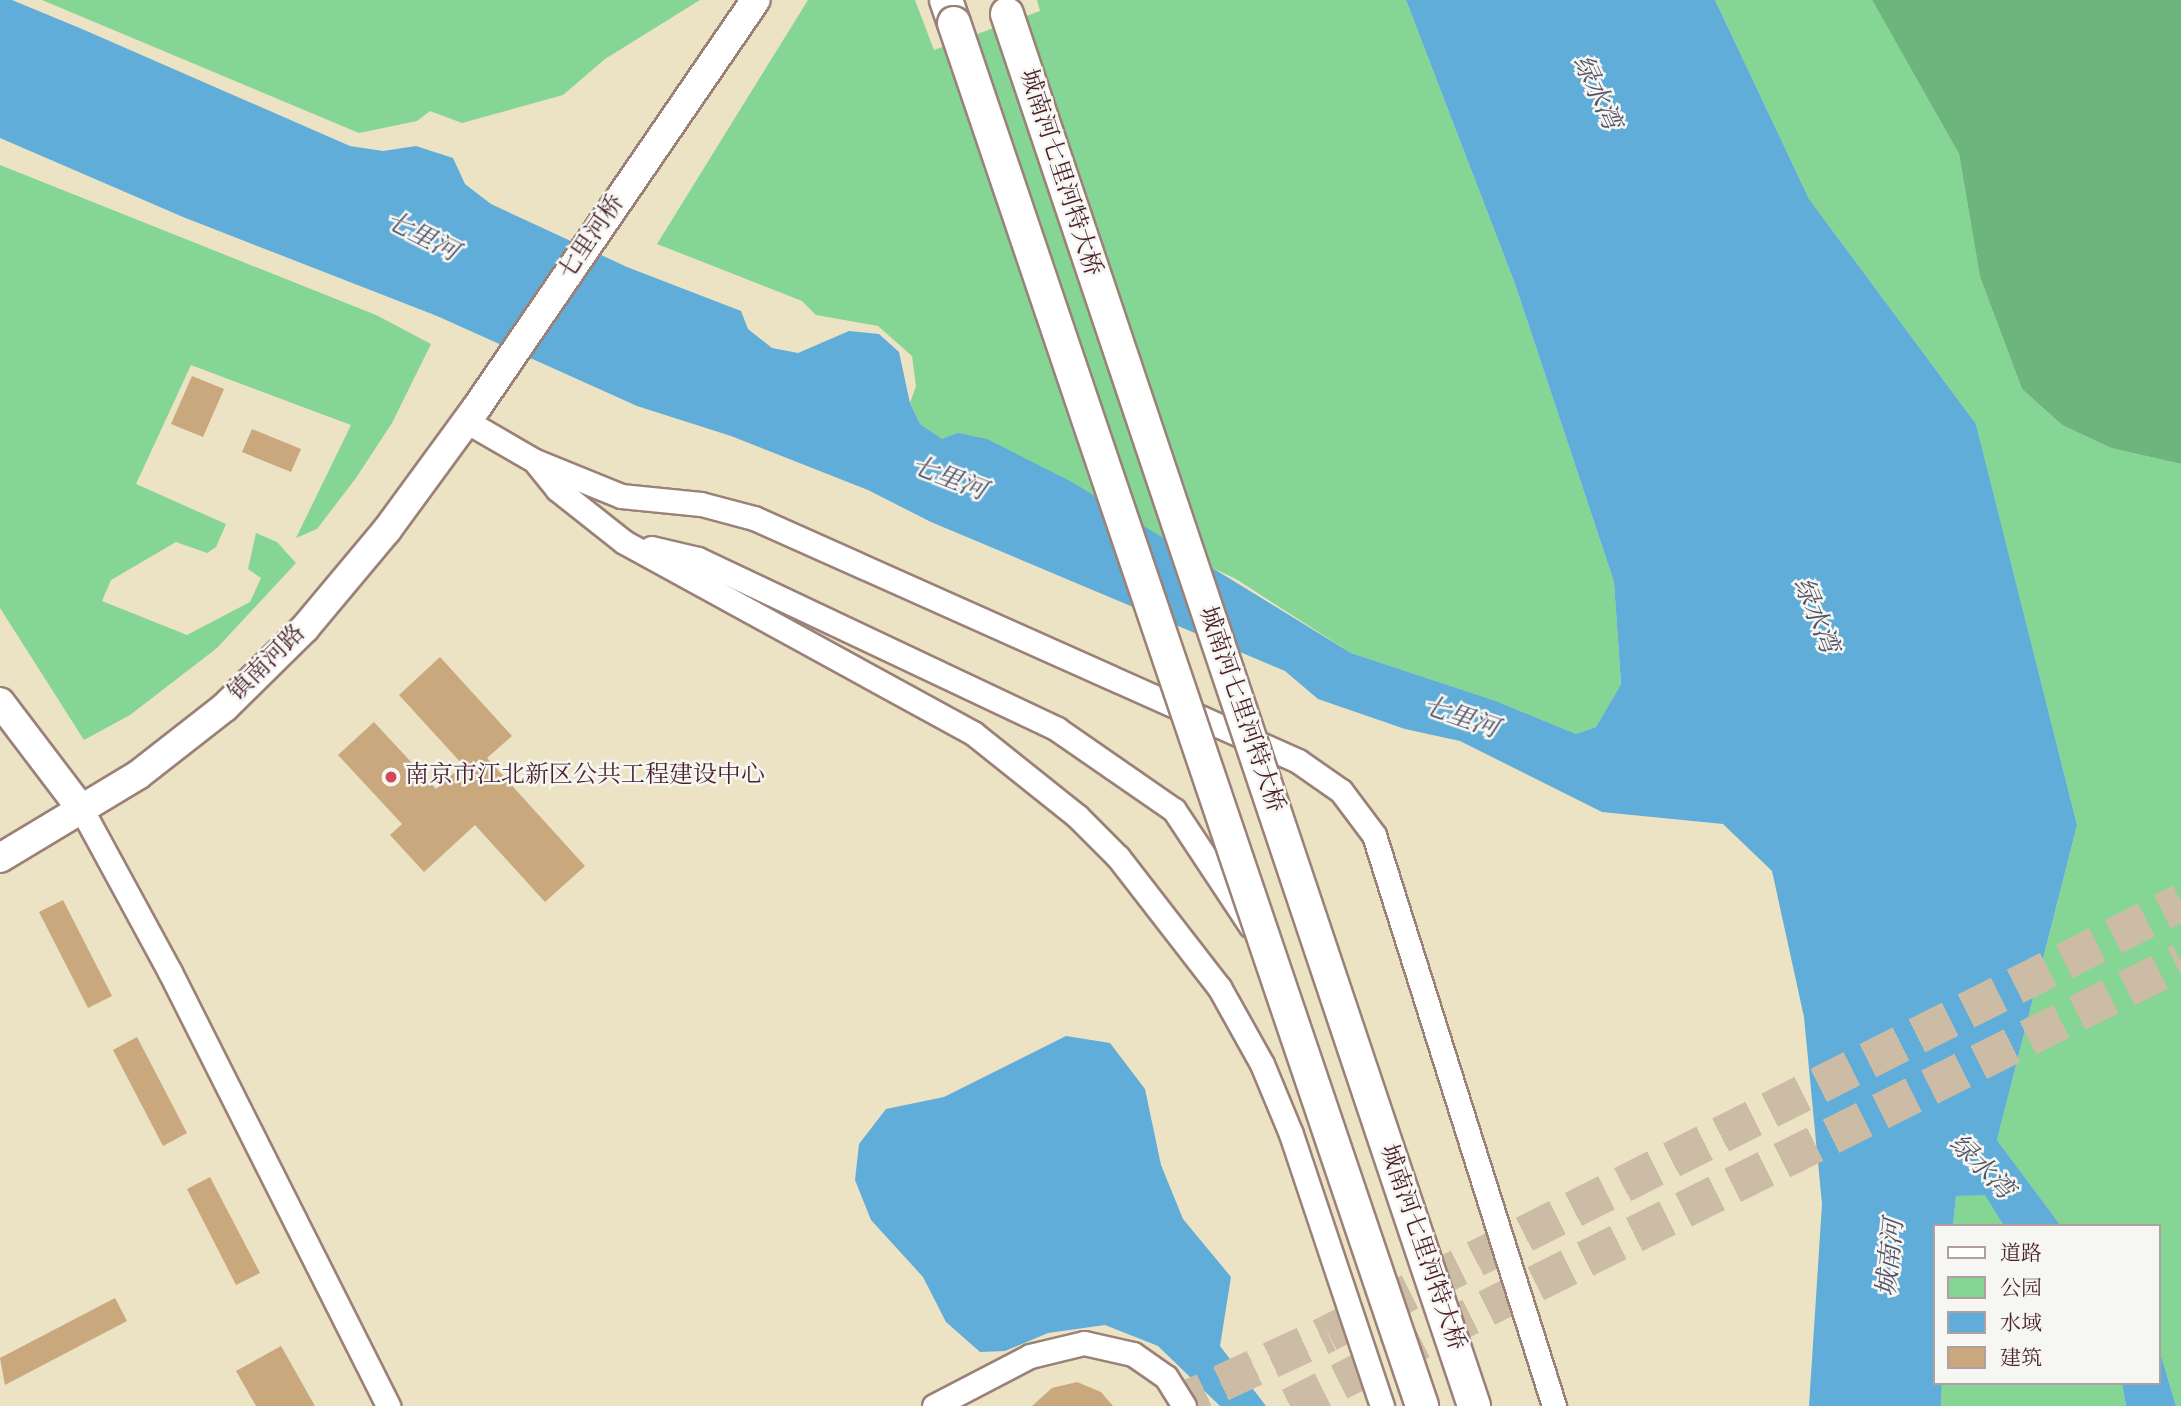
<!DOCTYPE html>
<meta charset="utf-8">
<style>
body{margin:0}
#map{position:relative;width:2181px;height:1406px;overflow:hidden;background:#ece3c4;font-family:"Sorts Mill Goudy","Noto Serif SC",serif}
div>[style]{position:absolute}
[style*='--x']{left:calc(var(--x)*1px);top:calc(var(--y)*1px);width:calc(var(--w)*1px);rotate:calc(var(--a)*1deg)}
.green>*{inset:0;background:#85d595}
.forest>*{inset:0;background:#6cb67e}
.water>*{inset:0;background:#60add9}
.building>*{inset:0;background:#caa87d}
.trunk-tunnel>*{height:37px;margin-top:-18.5px;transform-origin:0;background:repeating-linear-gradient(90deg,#ccbca5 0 37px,transparent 0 55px)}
.roads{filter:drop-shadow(2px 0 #9b8178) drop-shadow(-2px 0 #9b8178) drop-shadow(0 2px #9b8178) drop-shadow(0 -2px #9b8178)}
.minor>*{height:23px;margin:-11.5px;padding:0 11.5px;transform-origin:11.5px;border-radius:11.5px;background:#fff}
.tertiary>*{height:28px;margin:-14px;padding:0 14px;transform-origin:14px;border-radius:14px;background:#fff}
.secondary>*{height:32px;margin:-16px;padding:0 16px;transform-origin:16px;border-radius:16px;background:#fff}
.bridges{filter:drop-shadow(2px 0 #9b8178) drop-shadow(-2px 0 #9b8178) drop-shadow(0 2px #9b8178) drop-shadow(0 -2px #9b8178)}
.secondary-bridge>*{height:32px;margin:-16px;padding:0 16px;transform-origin:16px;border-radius:16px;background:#fff}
.dots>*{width:19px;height:19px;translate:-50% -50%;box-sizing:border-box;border:4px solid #f6f6f2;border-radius:50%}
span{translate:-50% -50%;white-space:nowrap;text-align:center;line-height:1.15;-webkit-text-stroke:5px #f6f6f2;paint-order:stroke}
.street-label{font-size:24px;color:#4a1f2b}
.poi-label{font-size:24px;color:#4a1f2b}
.left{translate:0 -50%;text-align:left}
.water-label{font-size:26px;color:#525168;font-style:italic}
.legend{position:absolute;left:1933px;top:1224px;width:228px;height:161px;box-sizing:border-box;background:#f6f6f2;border:2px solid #b1a0a2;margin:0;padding:9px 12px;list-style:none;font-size:21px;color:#4a1f2b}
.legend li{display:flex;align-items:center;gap:14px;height:35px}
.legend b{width:35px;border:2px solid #b1a0a2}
</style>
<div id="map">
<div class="green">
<div style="clip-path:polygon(42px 0,700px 0,605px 59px,563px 95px,462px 123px,430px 111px,417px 121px,359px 133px)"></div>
<div style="clip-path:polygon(808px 0,915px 0,934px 50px,1040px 11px,1037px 0,1406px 0,1515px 284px,1614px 582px,1621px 684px,1596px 727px,1576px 734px,1496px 701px,1351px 653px,1236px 579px,943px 440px,920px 424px,910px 403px,916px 386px,912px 356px,878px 326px,816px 315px,802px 301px,657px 244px)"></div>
<div style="clip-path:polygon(1715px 0,1872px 0,1959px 154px,1980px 277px,2022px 389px,2062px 425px,2111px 448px,2181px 464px,2181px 1406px,2176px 1406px,2160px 1352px,2158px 1226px,2061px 1226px,1997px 1140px,2077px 825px,1976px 424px,1809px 199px)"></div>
<div style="clip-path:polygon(0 165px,376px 315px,431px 344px,392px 423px,356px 478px,317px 529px,296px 538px,351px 425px,191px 365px,136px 484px,226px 524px,216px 547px,207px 553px,176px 542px,111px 580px,102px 601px,187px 635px,250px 602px,261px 578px,248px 569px,256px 533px,277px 542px,296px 563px,217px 648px,130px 715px,84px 740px,0 608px)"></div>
<div style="clip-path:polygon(1985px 1194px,2004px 1226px,1953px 1226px,1956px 1196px)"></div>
<div style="clip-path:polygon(1942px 1383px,2122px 1383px,2126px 1406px,1941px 1406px)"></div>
</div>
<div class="forest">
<div style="clip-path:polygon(1872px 0,2181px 0,2181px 464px,2111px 448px,2062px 425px,2022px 389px,1980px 277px,1959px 154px)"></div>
</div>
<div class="water">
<div style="clip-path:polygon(0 0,12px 0,82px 29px,350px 146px,383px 151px,416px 146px,453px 158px,465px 184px,491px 204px,627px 267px,741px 311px,748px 329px,772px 348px,798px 353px,849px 331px,879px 334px,899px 352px,910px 403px,920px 424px,942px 439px,958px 433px,987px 439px,1072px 482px,1351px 653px,1496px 701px,1576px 734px,1596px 727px,1621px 684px,1614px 582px,1515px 284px,1406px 0,1715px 0,1809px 199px,1976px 424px,2077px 825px,1997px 1140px,2061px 1226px,2004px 1226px,1985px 1195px,1956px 1196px,1953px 1226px,1934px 1226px,1934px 1383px,1942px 1383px,1941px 1406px,1809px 1406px,1822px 1204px,1804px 1017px,1772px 871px,1723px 824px,1602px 812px,1460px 741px,1405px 729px,1318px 699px,1285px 671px,931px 522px,868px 490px,731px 436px,637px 406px,437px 316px,183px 217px,0 138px)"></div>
<div style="clip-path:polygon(1066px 1036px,1110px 1043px,1145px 1089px,1161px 1165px,1183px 1219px,1231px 1277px,1220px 1346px,1266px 1406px,1220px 1406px,1158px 1346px,1105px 1325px,1048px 1333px,1005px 1351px,980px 1352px,946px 1322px,923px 1277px,871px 1220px,855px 1180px,859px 1144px,886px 1109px,944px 1097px)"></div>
<div style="clip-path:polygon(2158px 1316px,2160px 1352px,2176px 1406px,2126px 1406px,2122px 1383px,2158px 1383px)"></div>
</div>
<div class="building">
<div style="clip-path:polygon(192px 376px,224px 389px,203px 437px,171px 424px)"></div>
<div style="clip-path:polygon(252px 429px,301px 449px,291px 472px,242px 452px)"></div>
<div style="clip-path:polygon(440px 657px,512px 736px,487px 758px,585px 866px,545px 902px,475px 825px,424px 872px,390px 835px,402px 824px,338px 755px,374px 722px,436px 789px,463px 765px,399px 695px)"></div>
<div style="clip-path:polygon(63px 900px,112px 996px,88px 1008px,39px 912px)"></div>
<div style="clip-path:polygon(137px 1037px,187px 1133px,163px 1146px,113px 1050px)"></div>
<div style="clip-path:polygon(210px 1177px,260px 1273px,236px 1285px,187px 1189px)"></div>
<div style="clip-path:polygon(115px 1298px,127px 1321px,5px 1385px,0 1358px)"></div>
<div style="clip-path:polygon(281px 1346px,315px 1406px,256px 1406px,236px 1371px)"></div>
<div style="clip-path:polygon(1077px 1382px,1101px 1392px,1113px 1406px,1032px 1406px,1052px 1388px)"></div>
</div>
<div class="trunk-tunnel">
<div style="--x:1171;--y:1406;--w:173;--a:-24.9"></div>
<div style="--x:1328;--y:1333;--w:956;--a:-26.81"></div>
<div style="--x:1290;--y:1406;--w:996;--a:-26.54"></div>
</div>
<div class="roads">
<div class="minor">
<div style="--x:466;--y:421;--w:80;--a:30.1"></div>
<div style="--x:535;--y:461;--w:93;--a:22.1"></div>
<div style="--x:621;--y:496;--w:80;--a:5.7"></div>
<div style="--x:701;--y:504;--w:55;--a:14.8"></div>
<div style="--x:754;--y:518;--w:596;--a:24.07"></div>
<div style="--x:1298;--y:761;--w:52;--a:34.9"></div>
<div style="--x:1341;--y:791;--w:55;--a:53.1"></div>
<div style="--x:1374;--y:835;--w:599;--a:72.5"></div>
<div style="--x:537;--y:464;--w:32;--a:51"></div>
<div style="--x:557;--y:489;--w:85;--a:38.3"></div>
<div style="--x:624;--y:542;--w:398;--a:28.7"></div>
<div style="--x:973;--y:733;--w:133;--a:38.6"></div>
<div style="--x:1077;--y:816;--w:58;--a:45"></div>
<div style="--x:1118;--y:857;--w:165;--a:52.2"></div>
<div style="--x:1219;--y:987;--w:88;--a:60.8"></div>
<div style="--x:1262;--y:1064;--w:76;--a:67.5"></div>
<div style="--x:1291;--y:1134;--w:287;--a:71.5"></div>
<div style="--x:651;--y:548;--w:48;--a:13.2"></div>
<div style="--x:698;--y:559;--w:397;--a:25.3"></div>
<div style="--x:1057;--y:729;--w:142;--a:34.7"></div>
<div style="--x:1174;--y:810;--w:138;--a:56.5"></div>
<div style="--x:82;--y:810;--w:184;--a:61.5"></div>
<div style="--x:170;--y:972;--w:486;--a:63.3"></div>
<div style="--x:934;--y:1406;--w:108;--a:-27.5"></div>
<div style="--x:1030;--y:1356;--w:56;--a:-13.5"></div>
<div style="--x:1084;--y:1343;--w:50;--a:12.7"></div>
<div style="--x:1133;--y:1354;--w:40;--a:34.9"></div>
<div style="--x:1166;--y:1377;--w:34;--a:58"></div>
</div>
<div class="tertiary">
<div style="--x:0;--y:702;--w:136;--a:52.8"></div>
<div style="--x:0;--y:858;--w:161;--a:-31"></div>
<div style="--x:138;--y:775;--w:110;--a:-38"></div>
<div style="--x:225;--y:707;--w:112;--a:-44.6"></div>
<div style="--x:305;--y:628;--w:128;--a:-50.1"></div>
<div style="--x:387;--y:530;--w:152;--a:-53.8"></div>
<div style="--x:477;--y:407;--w:493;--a:-55.6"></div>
</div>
<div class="secondary">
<div style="--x:946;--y:0;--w:24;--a:71"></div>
</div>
</div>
<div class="bridges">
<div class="secondary-bridge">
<div style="--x:1007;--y:14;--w:1468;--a:71.45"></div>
<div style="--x:954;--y:23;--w:1460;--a:71.3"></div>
</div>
</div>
<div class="dots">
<div style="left:391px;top:777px;background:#d1495b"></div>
</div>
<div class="street-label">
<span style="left:1059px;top:173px;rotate:72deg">城南河七里河特大桥</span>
<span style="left:593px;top:238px;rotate:-56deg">七里河桥</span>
<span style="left:268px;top:664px;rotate:-45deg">镇南河路</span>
<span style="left:1240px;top:710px;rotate:71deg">城南河七里河特大桥</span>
<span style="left:1421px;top:1248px;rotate:71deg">城南河七里河特大桥</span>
</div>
<div class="poi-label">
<span class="left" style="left:405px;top:777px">南京市江北新区公共工程建设中心</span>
</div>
<div class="water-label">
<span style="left:1595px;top:93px;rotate:65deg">绿水湾</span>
<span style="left:421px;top:238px;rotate:27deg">七里河</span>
<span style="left:948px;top:480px;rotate:21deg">七里河</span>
<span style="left:1814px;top:616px;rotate:68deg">绿水湾</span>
<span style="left:1460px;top:719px;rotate:19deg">七里河</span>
<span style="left:1980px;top:1168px;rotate:45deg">绿水湾</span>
<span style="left:1892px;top:1258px;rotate:-84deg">城南河</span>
</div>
<ul class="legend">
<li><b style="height:9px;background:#fff"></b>道路</li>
<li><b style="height:19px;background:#85d595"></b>公园</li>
<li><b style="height:19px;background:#60add9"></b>水域</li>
<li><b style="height:19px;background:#caa87d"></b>建筑</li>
</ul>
</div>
